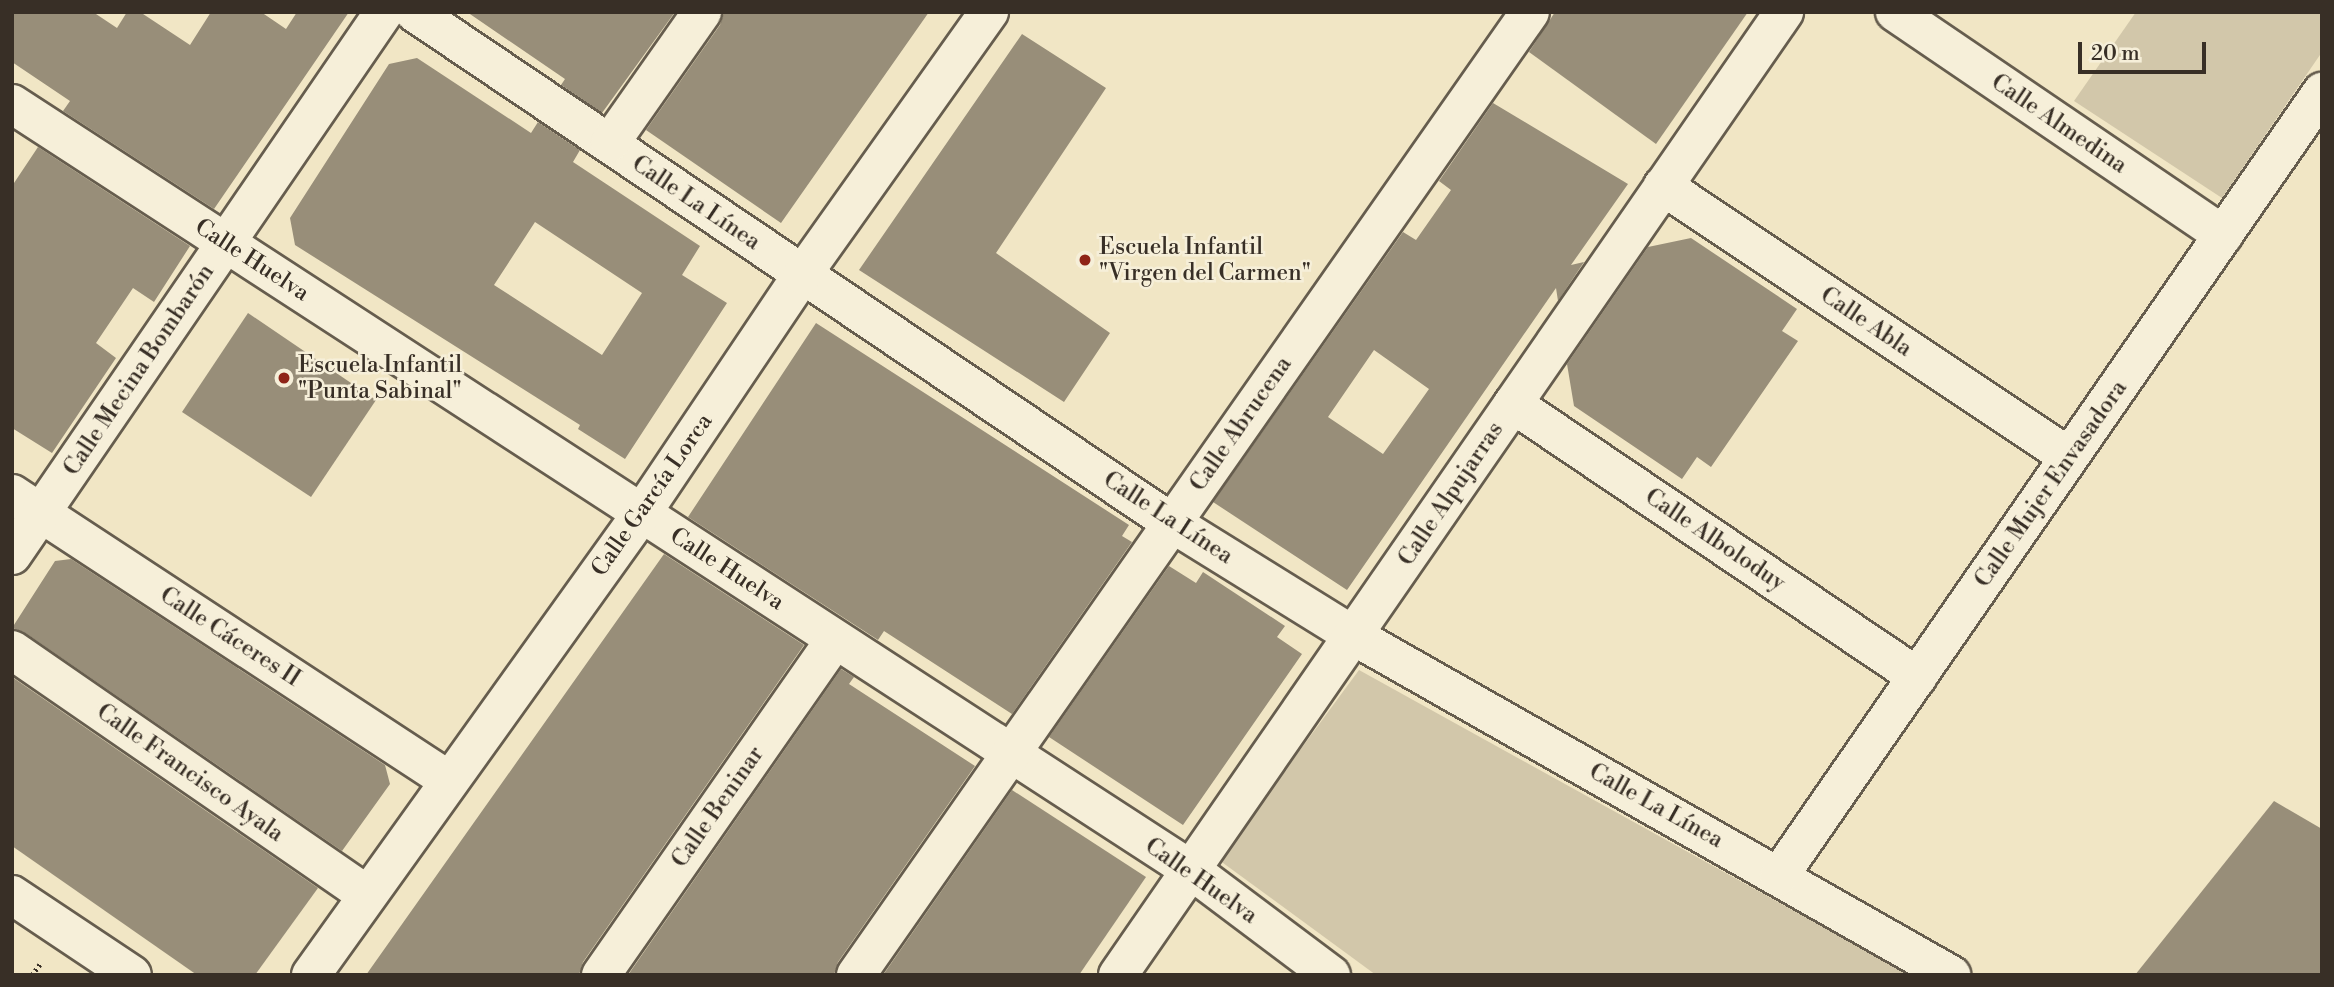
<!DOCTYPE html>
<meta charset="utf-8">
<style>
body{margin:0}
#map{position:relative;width:2334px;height:987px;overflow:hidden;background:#f1e6c5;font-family:"Libre Bodoni",serif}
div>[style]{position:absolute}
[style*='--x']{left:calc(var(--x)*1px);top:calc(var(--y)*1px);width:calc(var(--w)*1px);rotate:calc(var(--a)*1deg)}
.green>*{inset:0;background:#d2c7aa}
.building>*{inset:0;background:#988e79}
.path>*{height:4.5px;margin-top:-2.25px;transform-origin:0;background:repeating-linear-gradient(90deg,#382f26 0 2px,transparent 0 5.5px)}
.roads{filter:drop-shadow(2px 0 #665d4e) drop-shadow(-2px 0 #665d4e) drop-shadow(0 2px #665d4e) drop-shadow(0 -2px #665d4e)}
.street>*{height:38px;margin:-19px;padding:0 19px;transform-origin:19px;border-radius:19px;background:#f6efd9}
.secondary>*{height:38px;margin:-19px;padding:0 19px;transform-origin:19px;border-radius:19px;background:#f6efd9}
.dots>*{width:19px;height:19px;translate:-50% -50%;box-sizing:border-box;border:4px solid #f6efd9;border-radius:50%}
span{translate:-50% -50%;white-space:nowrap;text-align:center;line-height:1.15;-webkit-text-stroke:5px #f6efd9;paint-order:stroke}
.street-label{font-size:23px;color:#382f26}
.poi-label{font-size:23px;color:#382f26}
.left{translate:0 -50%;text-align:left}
.frame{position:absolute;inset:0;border:14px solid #382f26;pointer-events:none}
.scale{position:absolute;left:2078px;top:42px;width:128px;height:32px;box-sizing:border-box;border:4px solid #382f26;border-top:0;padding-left:9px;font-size:21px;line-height:24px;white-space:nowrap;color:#382f26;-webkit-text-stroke:5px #f6efd9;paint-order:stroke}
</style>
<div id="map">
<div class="green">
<div style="clip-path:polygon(2136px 12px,2322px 12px,2322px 52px,2222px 198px,2074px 101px)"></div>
<div style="clip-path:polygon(1359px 670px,1910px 975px,1376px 975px,1219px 860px)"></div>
</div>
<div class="building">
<div style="clip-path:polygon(12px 12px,93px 12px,117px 28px,127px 12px,140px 12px,190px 45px,211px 12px,261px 12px,286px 29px,297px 12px,349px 12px,214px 209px,63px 111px,70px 101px,12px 62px)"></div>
<div style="clip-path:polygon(467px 12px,675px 12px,602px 113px,561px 85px,565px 79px)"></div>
<div style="clip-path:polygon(724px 12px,929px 12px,781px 223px,646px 130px,720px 25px)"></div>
<div style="clip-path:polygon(1555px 12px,1748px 12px,1656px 144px,1529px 52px)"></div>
<div style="clip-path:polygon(1022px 34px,1106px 88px,996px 253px,1110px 333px,1064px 402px,859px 270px)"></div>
<div style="clip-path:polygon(evenodd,417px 58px,531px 133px,538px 122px,580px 150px,573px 162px,700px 246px,682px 275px,727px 303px,625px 459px,578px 429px,580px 425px,295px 245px,290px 218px,389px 64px,417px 58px,535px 222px,642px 293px,602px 355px,494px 285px,535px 222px)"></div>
<div style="clip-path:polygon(evenodd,1493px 103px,1628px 184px,1571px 265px,1584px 262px,1558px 301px,1556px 288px,1347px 590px,1213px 502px,1403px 232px,1416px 240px,1451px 190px,1439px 181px,1493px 103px,1374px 350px,1429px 389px,1383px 454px,1328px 417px,1374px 350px)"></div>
<div style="clip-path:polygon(38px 147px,190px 246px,154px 302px,133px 288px,96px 343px,116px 358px,52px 453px,12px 428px,12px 186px)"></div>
<div style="clip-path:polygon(1691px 238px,1797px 309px,1782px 331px,1798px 341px,1711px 467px,1697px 457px,1682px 479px,1574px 406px,1567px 364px,1648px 247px)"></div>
<div style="clip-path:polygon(248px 313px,376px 400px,311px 497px,182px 412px)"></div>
<div style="clip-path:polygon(816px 323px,1129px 525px,1122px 536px,1132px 542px,1012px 714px,884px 631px,878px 640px,688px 517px)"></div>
<div style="clip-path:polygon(664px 554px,804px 645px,583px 962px,579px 975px,366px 975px)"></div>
<div style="clip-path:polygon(71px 559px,385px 765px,390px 784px,342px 851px,24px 632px,12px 628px,55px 561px)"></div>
<div style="clip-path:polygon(1169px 566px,1196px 583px,1203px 572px,1285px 626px,1277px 637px,1302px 654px,1183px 825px,1049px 737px)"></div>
<div style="clip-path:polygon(841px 669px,854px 677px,849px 684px,975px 766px,838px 962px,834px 975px,628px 975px)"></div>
<div style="clip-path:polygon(12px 677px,318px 888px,255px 975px,197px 975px,12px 846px)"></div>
<div style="clip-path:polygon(1012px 790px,1146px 877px,1079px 975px,883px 975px)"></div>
<div style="clip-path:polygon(2274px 801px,2322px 829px,2322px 975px,2135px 975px)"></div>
</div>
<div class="path">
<div style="--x:32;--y:975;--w:14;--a:-54"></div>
</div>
<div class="roads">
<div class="street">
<div style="--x:414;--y:12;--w:914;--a:33.99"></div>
<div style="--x:1172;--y:523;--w:214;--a:31.8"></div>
<div style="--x:1354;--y:636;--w:687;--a:29.59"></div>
<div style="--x:1895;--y:12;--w:397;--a:34.2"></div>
<div style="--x:12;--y:104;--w:1406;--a:33.01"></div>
<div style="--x:1191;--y:870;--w:175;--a:36.9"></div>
<div style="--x:610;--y:143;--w:160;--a:-54.9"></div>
<div style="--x:1663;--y:186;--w:488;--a:33.7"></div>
<div style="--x:1513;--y:404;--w:488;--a:34"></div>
<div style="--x:12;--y:494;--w:521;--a:33.26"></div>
<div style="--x:12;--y:555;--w:658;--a:-55.59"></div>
<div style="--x:12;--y:650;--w:431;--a:34.6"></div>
<div style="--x:1779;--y:876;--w:954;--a:-55.29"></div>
<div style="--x:601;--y:975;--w:409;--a:-55.1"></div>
<div style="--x:856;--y:975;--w:1175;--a:-55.01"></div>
</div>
<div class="secondary">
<div style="--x:12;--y:895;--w:144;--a:33.7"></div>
<div style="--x:311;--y:975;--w:568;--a:-54.38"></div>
<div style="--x:642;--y:513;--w:287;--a:-56.1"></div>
<div style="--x:802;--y:275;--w:323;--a:-54.6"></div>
<div style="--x:1118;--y:975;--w:1171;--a:-55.33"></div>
</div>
</div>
<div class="dots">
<div style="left:1085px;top:260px;background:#8f2418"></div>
<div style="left:284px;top:378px;background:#8f2418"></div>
</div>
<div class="street-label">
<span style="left:2059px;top:124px;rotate:34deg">Calle Almedina</span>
<span style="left:696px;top:203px;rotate:34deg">Calle La Línea</span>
<span style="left:252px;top:260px;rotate:33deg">Calle Huelva</span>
<span style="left:1866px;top:322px;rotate:34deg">Calle Abla</span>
<span style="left:139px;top:370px;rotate:-56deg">Calle Mecina Bombarón</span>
<span style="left:1241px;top:424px;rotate:-55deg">Calle Abrucena</span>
<span style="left:2051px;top:484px;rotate:-55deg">Calle Mujer Envasadora</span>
<span style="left:1451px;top:494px;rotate:-56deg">Calle Alpujarras</span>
<span style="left:652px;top:495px;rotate:-55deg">Calle García Lorca</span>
<span style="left:1168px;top:518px;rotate:33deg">Calle La Línea</span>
<span style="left:1715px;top:540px;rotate:34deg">Calle Alboloduy</span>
<span style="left:727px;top:569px;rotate:33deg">Calle Huelva</span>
<span style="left:230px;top:637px;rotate:33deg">Calle Cáceres II</span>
<span style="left:190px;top:773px;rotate:35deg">Calle Francisco Ayala</span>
<span style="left:1656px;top:806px;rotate:29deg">Calle La Línea</span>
<span style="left:718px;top:807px;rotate:-55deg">Calle Beninar</span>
<span style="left:1201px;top:881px;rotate:35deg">Calle Huelva</span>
</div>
<div class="poi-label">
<span class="left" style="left:1099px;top:260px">Escuela Infantil<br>"Virgen del Carmen"</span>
<span class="left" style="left:298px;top:378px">Escuela Infantil<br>"Punta Sabinal"</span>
</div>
<div class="frame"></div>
<div class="scale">20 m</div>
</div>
